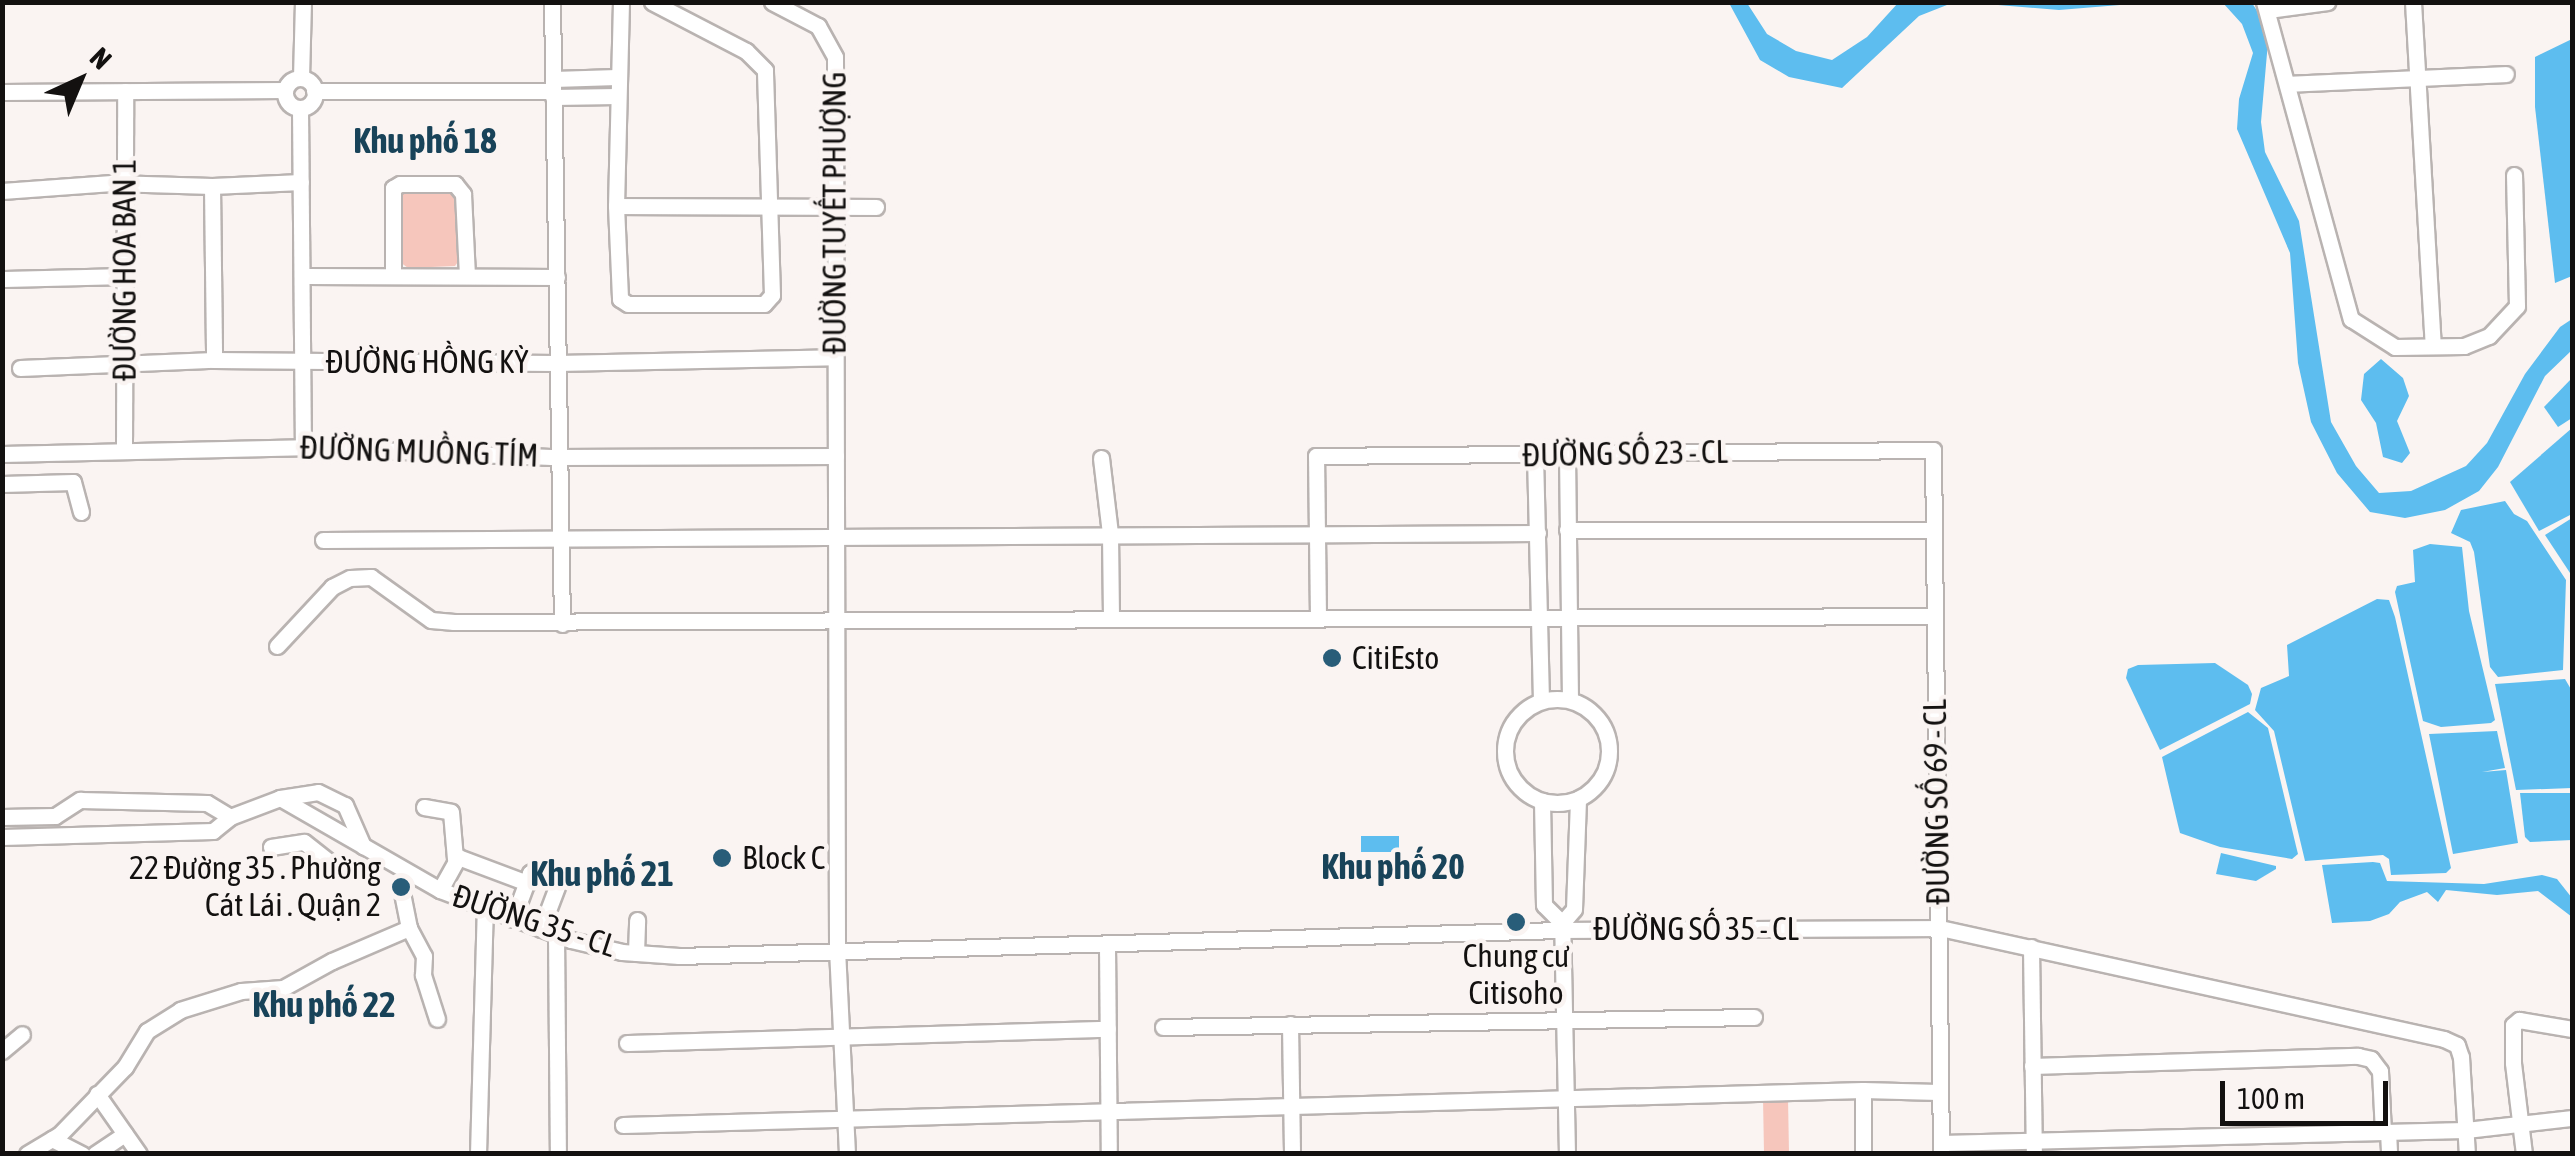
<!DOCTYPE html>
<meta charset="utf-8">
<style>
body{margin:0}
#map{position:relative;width:2575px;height:1156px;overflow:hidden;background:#faf4f2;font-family:"Asap Condensed",sans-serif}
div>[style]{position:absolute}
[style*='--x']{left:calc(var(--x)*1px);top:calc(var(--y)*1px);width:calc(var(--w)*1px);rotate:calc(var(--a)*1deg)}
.green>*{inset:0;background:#f6c6bc}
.water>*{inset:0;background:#5dbdef}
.roads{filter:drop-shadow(2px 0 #b9b3b1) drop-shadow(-2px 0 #b9b3b1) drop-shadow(0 2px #b9b3b1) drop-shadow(0 -2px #b9b3b1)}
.minor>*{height:15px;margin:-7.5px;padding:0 7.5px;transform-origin:7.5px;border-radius:7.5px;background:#fff}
.minor>.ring{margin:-7.5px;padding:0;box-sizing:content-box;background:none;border:15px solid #fff;border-radius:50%}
.dots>*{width:28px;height:28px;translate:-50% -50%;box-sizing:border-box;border:5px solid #faf4f2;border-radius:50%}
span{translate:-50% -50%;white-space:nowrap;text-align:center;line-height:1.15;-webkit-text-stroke:9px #faf4f2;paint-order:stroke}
.street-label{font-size:32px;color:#131110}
.poi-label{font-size:32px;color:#131110}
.left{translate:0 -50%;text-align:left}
.right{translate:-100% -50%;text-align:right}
.neighbourhood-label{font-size:35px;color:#184359;font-weight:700}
.frame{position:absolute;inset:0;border:5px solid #131110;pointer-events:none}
.north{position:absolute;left:30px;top:30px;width:100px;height:100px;-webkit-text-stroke:8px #faf4f2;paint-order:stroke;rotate:44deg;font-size:28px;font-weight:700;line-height:40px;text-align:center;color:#131110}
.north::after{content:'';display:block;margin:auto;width:35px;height:45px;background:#131110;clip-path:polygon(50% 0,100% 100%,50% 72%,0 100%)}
.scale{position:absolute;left:2220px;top:1081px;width:168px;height:45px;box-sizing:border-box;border:5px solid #131110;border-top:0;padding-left:12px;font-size:30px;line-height:35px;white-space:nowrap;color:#131110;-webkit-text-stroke:8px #faf4f2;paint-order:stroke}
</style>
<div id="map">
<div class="green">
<div style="clip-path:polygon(405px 189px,450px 189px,456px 194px,460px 259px,455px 266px,408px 268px,400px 262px,399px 198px)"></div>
<div style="clip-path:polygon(1763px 1098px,1788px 1098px,1789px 1153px,1764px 1153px)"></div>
</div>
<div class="water">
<div style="clip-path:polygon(1729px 3px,1747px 3px,1767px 34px,1796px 51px,1832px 60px,1867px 37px,1898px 3px,1952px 3px,1919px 16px,1842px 88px,1789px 77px,1760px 60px)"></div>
<div style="clip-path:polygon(1974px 3px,2144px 3px,2059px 10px)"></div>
<div style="clip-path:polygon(2223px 3px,2252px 3px,2261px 17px,2268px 42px,2261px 122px,2265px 152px,2299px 221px,2331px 422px,2356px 466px,2379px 493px,2411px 491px,2466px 466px,2487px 443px,2525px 374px,2560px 327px,2572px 319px,2572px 350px,2545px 376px,2498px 467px,2479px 491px,2445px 510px,2405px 518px,2370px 512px,2337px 473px,2311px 422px,2298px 363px,2290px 253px,2237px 129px,2239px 99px,2253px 53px,2242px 24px)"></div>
<div style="clip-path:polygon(2572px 39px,2572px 276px,2555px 283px,2535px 107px,2535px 57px)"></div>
<div style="clip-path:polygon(2381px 359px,2403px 378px,2409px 396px,2397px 421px,2410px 453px,2402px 463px,2383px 457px,2376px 423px,2361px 400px,2364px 374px)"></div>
<div style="clip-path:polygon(2572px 378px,2572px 418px,2558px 427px,2544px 407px)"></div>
<div style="clip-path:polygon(2572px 428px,2572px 514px,2539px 531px,2510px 482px)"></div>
<div style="clip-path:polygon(2505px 501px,2514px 514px,2527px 521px,2566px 580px,2563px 670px,2498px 677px,2490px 667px,2474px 552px,2470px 542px,2451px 533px,2461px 510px)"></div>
<div style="clip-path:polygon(2572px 518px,2572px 576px,2545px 535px)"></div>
<div style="clip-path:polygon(2430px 544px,2462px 547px,2469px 611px,2495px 720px,2491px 723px,2441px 727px,2423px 721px,2395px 592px,2397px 586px,2415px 582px,2413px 550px)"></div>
<div style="clip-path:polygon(2377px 599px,2389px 600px,2395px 617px,2451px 868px,2446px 873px,2391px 875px,2389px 859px,2383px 855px,2305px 861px,2274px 731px,2255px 710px,2261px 688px,2289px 676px,2287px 645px)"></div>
<div style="clip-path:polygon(2215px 663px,2248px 685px,2252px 694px,2250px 704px,2160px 750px,2126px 678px,2128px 669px,2138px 665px)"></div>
<div style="clip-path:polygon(2565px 679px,2572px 691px,2572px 788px,2516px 790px,2495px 684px)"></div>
<div style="clip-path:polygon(2248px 712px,2268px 728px,2296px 846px,2298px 854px,2292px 859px,2220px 847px,2180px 833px,2178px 825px,2162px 757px)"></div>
<div style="clip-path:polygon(2497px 731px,2505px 768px,2482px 772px,2506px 770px,2518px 843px,2453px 854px,2429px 734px)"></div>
<div style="clip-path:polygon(2520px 793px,2572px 793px,2572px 840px,2530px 842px,2525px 837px)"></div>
<div style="clip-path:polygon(1361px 836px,1399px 836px,1399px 852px,1361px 852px)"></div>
<div style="clip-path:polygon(2221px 853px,2276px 866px,2276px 869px,2256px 881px,2216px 874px)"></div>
<div style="clip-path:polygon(2373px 862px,2380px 863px,2387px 881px,2484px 884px,2542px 875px,2557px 879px,2572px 898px,2572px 917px,2538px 891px,2497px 895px,2446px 890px,2438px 902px,2427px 892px,2400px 902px,2389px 914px,2370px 921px,2332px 923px,2322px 865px)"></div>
</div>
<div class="roads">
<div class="minor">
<div style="--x:552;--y:2;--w:622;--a:89.08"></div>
<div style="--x:621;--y:2;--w:204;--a:91.4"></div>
<div style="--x:616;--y:206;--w:93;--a:87.5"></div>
<div style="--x:620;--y:299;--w:9;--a:32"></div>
<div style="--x:628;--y:304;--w:136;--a:0"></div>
<div style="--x:764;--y:304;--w:12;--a:-48"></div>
<div style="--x:772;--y:295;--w:225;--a:-91.8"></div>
<div style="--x:765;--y:70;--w:27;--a:-135"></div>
<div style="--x:746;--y:51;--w:106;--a:-152.5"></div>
<div style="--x:772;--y:2;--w:52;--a:27.6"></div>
<div style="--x:818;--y:26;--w:35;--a:61"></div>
<div style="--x:835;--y:57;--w:892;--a:89.87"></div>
<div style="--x:837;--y:949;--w:205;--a:87.2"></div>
<div style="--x:2264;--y:2;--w:329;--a:74.7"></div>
<div style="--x:2351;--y:319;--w:52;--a:32.5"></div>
<div style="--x:2395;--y:347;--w:69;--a:-0.8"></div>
<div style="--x:2464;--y:346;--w:27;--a:-22"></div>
<div style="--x:2489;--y:336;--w:41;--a:-47"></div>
<div style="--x:2517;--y:306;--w:131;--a:-91.3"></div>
<div style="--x:2413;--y:2;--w:344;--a:86.7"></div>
<div style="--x:2268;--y:10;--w:60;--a:-7.7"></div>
<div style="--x:301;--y:78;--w:76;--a:-88.5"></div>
<div class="ring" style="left:285px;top:78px;width:15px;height:15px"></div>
<div style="--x:553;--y:79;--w:64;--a:-1.8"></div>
<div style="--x:2287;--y:84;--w:219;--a:-2.6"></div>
<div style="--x:314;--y:91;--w:239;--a:0"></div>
<div style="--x:2;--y:92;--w:283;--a:-0.4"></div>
<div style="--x:553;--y:97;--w:64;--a:-0.9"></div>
<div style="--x:300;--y:108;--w:339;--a:89.5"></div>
<div style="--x:212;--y:186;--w:174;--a:89.3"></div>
<div style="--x:2;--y:191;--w:110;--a:-4.2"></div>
<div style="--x:112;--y:183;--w:100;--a:1.7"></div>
<div style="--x:212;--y:186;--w:89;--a:-2.6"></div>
<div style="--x:616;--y:206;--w:260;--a:0.2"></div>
<div style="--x:393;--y:275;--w:87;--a:-90"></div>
<div style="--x:393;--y:188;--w:8;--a:-30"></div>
<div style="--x:400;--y:184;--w:55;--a:0"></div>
<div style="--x:455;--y:184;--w:13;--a:51"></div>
<div style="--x:463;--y:194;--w:82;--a:87.2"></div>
<div style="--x:304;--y:276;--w:253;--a:0.2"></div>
<div style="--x:4;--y:279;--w:122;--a:-1.4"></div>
<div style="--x:20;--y:368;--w:194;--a:-2.4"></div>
<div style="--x:214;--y:360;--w:343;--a:0.5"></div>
<div style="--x:557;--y:363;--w:278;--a:-1.2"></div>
<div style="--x:124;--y:449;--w:358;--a:-89.8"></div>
<div style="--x:2;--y:454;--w:301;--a:-1.3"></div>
<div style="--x:303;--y:447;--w:254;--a:2.3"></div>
<div style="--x:557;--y:457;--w:279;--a:-0.2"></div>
<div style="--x:1567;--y:454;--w:246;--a:89.3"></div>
<div style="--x:1535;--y:455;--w:246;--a:88.6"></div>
<div style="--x:1101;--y:458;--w:77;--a:83.2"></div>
<div style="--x:1110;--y:534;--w:84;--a:89.3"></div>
<div style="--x:2;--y:484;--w:71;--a:-1.6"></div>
<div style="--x:73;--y:482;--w:31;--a:75"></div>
<div style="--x:1567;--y:530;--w:365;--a:0"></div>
<div style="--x:323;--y:540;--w:1215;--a:-0.33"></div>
<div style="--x:1318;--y:617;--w:161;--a:-90.7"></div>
<div style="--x:1316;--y:456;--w:617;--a:-0.56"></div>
<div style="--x:1933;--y:450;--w:704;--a:89.35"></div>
<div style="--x:277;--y:646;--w:81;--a:-47"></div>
<div style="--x:332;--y:587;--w:20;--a:-27"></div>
<div style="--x:350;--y:578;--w:21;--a:-3"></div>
<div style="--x:371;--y:577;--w:74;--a:35.6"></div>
<div style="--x:431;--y:620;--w:23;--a:5"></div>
<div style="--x:454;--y:622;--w:1479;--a:-0.23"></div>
<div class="ring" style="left:1505px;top:699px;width:89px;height:89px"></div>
<div style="--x:280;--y:798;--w:185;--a:29.9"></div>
<div style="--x:440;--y:890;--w:140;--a:20.9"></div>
<div style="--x:571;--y:940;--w:52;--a:13.2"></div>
<div style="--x:622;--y:952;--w:57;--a:4"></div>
<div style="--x:679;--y:956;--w:883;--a:-1.69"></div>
<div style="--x:1562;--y:930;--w:378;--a:-0.3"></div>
<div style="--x:1940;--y:928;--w:516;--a:12.42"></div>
<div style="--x:2444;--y:1039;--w:14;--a:25"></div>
<div style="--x:2457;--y:1045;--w:13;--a:72"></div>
<div style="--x:2461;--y:1057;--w:97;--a:86.5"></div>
<div style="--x:1542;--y:801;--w:104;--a:88.9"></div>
<div style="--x:1544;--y:905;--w:25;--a:45"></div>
<div style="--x:424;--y:807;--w:27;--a:10"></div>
<div style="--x:451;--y:812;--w:47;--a:85.1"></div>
<div style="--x:2;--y:817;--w:53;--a:-1.1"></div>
<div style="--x:55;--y:816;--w:30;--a:-33"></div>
<div style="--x:80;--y:800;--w:127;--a:1.4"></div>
<div style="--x:207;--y:803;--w:27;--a:31"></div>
<div style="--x:2;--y:837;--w:211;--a:-1.6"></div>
<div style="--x:213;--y:831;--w:22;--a:-39"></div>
<div style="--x:230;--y:817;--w:53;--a:-20.8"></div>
<div style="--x:280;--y:798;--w:38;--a:-9"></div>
<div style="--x:318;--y:792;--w:30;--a:26"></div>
<div style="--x:345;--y:805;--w:45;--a:66.3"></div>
<div style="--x:271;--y:847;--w:33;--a:-9"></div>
<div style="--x:304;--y:842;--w:29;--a:38"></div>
<div style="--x:440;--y:890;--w:38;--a:-61"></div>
<div style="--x:458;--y:857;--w:74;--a:20.6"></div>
<div style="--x:513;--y:919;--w:49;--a:-69.7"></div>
<div style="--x:530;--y:873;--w:8;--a:-30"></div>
<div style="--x:537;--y:869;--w:21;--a:23"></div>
<div style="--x:556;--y:877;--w:7;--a:74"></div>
<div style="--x:558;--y:884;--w:48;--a:110.7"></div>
<div style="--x:409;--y:928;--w:32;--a:62"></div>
<div style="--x:424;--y:956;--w:19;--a:93"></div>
<div style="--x:423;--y:975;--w:46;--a:72.3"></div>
<div style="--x:556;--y:934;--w:220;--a:89.5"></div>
<div style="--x:1107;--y:945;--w:209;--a:89.5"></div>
<div style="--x:2031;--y:947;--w:207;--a:89.2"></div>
<div style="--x:636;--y:953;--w:33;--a:-88"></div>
<div style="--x:1290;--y:1024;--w:130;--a:89.1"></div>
<div style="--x:1163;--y:1027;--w:591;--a:-0.97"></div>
<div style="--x:627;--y:1043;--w:481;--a:-1.7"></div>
<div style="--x:2;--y:1051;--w:26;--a:-40"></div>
<div style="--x:2032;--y:1066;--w:326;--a:-1.8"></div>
<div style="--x:2358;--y:1056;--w:13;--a:13"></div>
<div style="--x:2371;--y:1059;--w:15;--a:53"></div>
<div style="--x:2380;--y:1071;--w:61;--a:87.2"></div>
<div style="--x:1863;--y:1090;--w:64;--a:90"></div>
<div style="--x:97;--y:1094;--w:73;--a:55"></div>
<div style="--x:623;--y:1125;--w:1240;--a:-1.62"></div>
<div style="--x:1863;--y:1090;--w:75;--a:1.5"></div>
<div style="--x:2388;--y:1132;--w:22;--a:87"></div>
<div style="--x:52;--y:1139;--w:34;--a:27"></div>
<div style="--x:1941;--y:1143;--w:525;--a:-1.42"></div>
<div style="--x:2466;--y:1130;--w:107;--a:-6.5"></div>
<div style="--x:27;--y:1154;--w:37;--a:-31"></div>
<div style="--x:59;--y:1135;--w:95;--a:-45.9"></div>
<div style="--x:125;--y:1067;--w:42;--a:-58.6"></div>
<div style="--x:147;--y:1031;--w:39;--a:-32"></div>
<div style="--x:180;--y:1010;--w:64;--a:-17.3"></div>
<div style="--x:241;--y:991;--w:42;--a:-4.1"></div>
<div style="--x:283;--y:988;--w:56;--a:-28.9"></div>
<div style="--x:332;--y:961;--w:84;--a:-23.2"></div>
<div style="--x:409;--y:928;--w:41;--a:-101.3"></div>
<div style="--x:401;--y:888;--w:15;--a:-74"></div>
<div style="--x:95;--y:1154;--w:36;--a:-34"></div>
<div style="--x:478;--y:1154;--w:245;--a:-88.4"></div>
<div style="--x:1567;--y:1154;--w:231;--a:-91.2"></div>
<div style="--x:1562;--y:923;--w:18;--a:-49"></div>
<div style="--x:1574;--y:909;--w:110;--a:-87.9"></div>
<div style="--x:2524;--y:1154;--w:92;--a:-96.9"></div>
<div style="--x:2513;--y:1063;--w:38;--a:-90"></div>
<div style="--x:2513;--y:1025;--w:8;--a:-40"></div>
<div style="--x:2519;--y:1020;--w:54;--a:9.6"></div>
</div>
</div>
<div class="dots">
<div style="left:1332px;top:658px;background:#285d79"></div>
<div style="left:722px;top:858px;background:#285d79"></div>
<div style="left:401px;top:887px;background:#285d79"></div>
<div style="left:1516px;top:922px;background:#285d79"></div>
</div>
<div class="street-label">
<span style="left:835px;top:213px;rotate:-90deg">ĐƯỜNG TUYẾT PHƯỢNG</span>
<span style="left:125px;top:270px;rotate:-90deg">ĐƯỜNG HOA BAN 1</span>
<span style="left:427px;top:362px">ĐƯỜNG HỒNG KỲ</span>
<span style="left:419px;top:452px;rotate:2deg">ĐƯỜNG MUỒNG TÍM</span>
<span style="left:1625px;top:454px;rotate:-1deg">ĐƯỜNG SỐ 23 - CL</span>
<span style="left:1937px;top:802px;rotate:-91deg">ĐƯỜNG SỐ 69 - CL</span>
<span style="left:534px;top:921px;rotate:18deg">ĐƯỜNG 35 - CL</span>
<span style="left:1696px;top:929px">ĐƯỜNG SỐ 35 - CL</span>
</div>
<div class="poi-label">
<span class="left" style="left:1352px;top:658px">CitiEsto</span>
<span class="left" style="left:742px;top:858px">Block C</span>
<span class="right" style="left:381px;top:887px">22 Đường 35 . Phường<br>Cát Lái . Quận 2</span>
<span style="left:1516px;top:975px">Chung cư<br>Citisoho</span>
</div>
<div class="neighbourhood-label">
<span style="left:425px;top:140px">Khu phố 18</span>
<span style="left:1393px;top:866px">Khu phố 20</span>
<span style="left:602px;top:873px">Khu phố 21</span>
<span style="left:324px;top:1004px">Khu phố 22</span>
</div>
<div class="frame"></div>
<div class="north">N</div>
<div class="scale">100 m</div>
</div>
